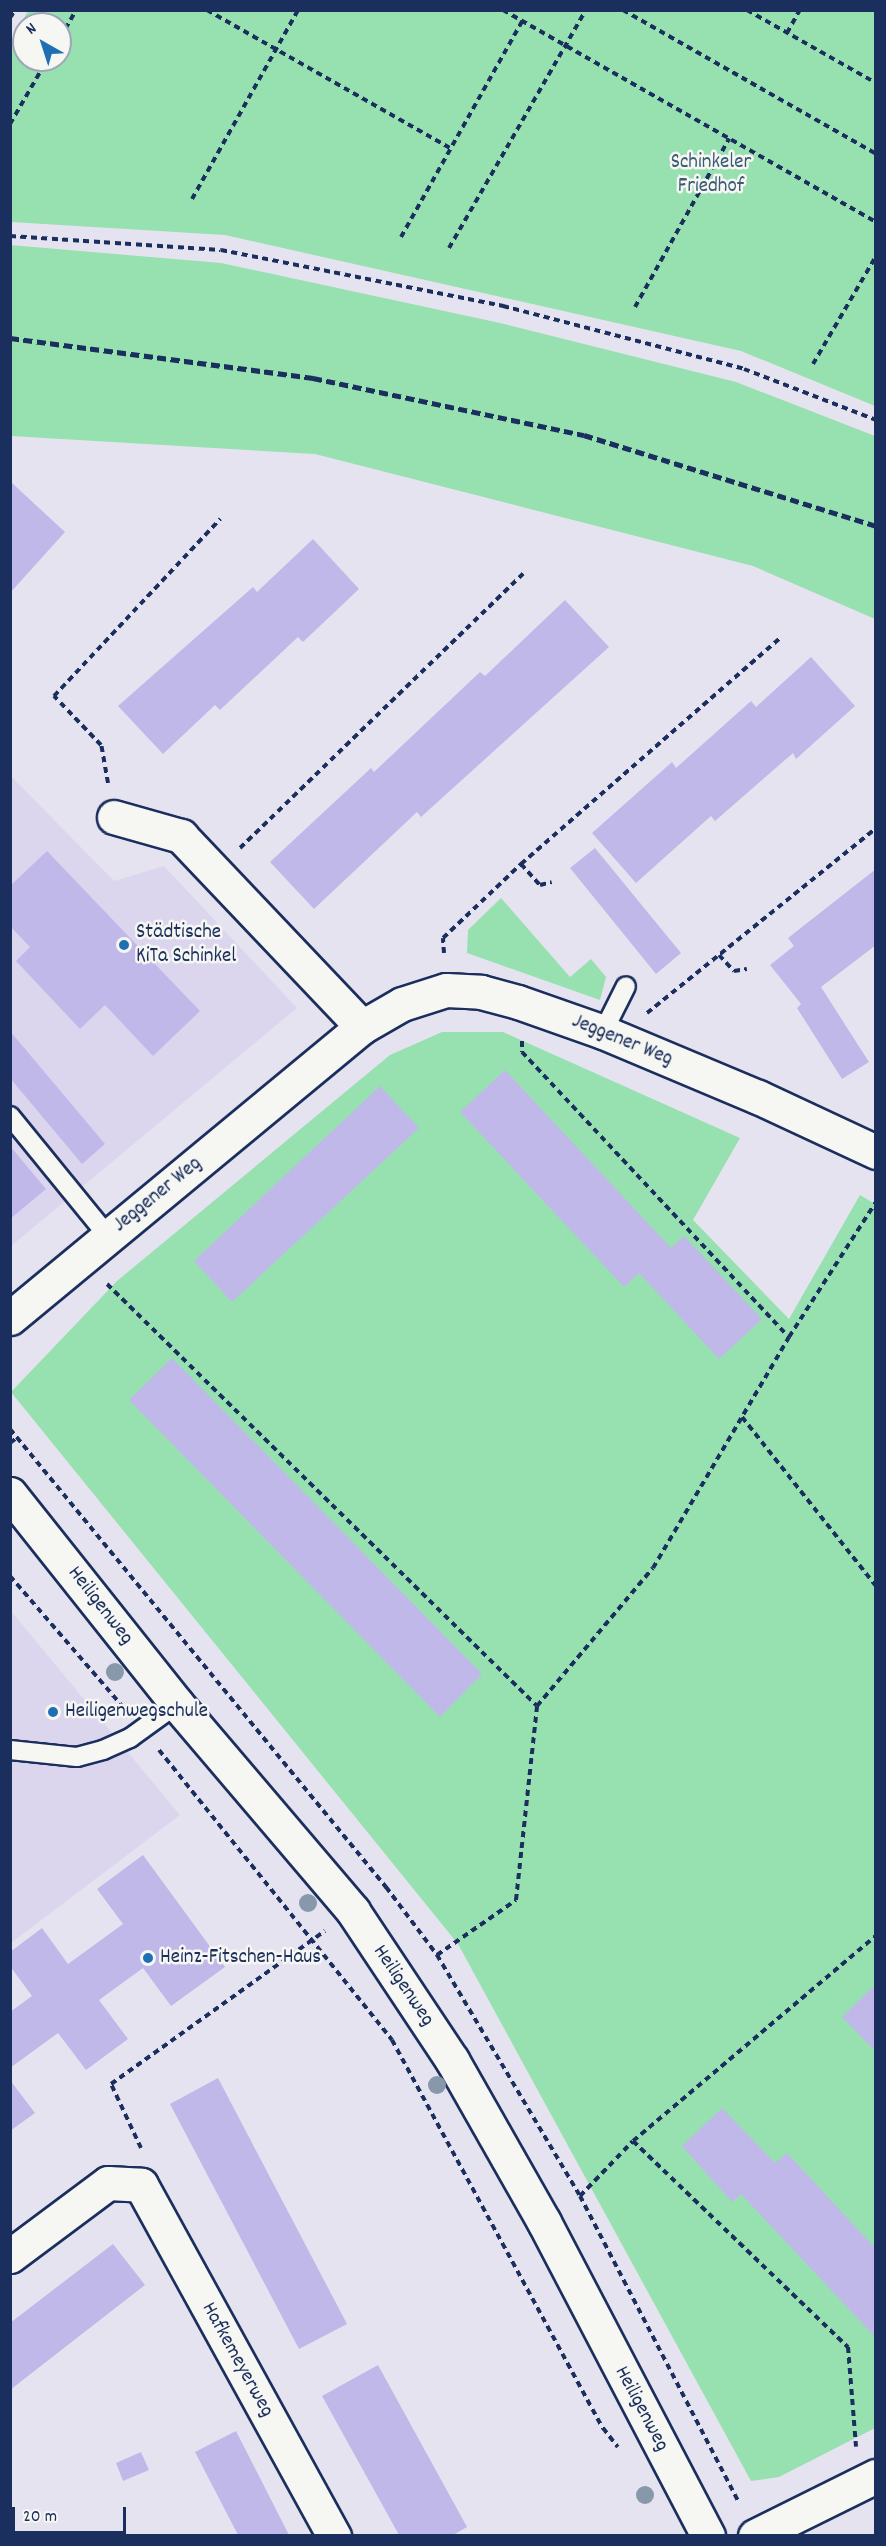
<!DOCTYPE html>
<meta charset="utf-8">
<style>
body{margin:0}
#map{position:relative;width:886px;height:2546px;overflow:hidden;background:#e6e3f0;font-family:Dekko,sans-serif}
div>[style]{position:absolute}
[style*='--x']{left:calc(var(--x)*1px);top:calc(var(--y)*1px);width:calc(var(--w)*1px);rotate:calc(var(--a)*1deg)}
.built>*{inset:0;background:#dbd6ee}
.green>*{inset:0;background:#97e0b0}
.building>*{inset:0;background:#c1b8ea}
.path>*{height:4px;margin-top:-2px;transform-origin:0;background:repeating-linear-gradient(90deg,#1b2f5e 0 6px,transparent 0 10.5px)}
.roads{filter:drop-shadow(2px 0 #1b2f5e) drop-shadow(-2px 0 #1b2f5e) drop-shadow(0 2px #1b2f5e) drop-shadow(0 -2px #1b2f5e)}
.lane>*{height:18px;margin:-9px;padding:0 9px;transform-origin:9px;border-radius:9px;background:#f6f6f2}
.street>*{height:33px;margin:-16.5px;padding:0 16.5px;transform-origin:16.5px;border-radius:16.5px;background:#f6f6f2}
.rail>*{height:4.5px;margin-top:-2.25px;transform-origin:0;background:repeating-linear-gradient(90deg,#1b2f5e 0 9px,transparent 0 13.5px)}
.trees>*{width:18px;height:18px;margin:-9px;border-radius:50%;background:#8798ab}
.dots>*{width:16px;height:16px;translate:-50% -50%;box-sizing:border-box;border:3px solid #f6f6f2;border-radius:50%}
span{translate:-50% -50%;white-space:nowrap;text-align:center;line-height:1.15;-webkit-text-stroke:5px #f6f6f2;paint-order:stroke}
.park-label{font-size:21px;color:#3a5b72}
.poi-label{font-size:21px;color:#1b2f5e}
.left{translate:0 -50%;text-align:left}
.street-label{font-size:21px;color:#1b2f5e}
.frame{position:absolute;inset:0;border:12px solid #1b2f5e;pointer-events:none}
.north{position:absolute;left:12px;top:12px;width:60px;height:60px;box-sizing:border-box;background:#f6f6f2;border:2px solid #9ea6b7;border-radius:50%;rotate:321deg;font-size:16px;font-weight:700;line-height:24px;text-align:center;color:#1b2f5e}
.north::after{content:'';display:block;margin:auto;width:21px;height:27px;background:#1f6fb2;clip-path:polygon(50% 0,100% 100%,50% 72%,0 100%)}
.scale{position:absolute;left:12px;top:2507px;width:114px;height:27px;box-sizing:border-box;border:3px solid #1b2f5e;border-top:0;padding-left:8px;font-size:18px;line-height:21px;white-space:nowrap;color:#1b2f5e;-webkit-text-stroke:4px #f6f6f2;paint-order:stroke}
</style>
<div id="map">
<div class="built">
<div style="clip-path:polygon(10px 775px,114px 881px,164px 866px,297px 1008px,11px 1246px)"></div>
<div style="clip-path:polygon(10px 1610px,180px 1815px,11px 1943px,10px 1943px)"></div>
</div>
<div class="green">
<div style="clip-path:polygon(evenodd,28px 11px,875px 11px,875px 406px,741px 351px,225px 235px,11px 222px,11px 41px,28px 11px,24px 24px,60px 24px,60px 60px,24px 60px,24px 24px)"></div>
<div style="clip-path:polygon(10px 245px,221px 263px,500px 323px,736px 382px,875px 436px,875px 619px,753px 566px,315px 454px,11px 436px)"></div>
<div style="clip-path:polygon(501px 898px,570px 977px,591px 959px,606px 977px,600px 1000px,467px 953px,468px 930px)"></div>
<div style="clip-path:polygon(442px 1032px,503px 1032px,740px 1138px,693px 1220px,789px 1319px,860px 1195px,875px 1204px,875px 2428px,779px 2477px,751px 2481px,458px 1944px,11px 1392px,117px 1281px,390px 1055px)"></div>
</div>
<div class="building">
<div style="clip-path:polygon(12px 483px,65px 532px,10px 593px,10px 485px)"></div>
<div style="clip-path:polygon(313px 539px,359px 589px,303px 642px,298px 637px,220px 710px,215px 705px,163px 754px,118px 706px,253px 587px,257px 592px)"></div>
<div style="clip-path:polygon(565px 600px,609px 647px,421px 817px,417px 812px,314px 909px,270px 862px,371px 768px,374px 772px,480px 672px,485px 676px)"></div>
<div style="clip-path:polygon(811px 657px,855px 706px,796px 759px,793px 753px,715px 821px,711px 816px,636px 883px,592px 833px,672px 762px,676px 768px,751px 701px,756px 707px)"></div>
<div style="clip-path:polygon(595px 848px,681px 953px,656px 974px,570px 868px)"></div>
<div style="clip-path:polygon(47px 851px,200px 1011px,153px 1056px,105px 1005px,80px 1029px,16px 961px,30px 947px,10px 926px,10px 886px)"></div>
<div style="clip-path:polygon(876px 869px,876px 945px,821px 987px,869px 1062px,842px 1079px,797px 1008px,801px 1004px,770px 965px,794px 946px,788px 938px)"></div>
<div style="clip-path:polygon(10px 1031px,105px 1144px,82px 1164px,10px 1078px)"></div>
<div style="clip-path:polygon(505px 1070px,671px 1248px,684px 1236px,762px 1319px,719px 1359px,639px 1273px,624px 1287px,460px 1112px)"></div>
<div style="clip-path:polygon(380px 1086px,419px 1128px,232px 1302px,194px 1261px)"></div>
<div style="clip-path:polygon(10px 1146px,46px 1189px,10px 1219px)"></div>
<div style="clip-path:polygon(172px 1358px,482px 1674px,440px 1717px,129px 1400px)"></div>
<div style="clip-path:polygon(143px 1855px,225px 1967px,171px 2006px,143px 1968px,99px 2000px,128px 2039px,86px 2070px,58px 2033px,10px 2068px,10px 2012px,32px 1996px,10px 1966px,10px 1952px,42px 1928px,68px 1964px,123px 1924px,97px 1889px)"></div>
<div style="clip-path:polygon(876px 1984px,876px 2052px,842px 2017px)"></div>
<div style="clip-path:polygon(218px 2078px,347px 2324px,299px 2349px,170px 2104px)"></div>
<div style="clip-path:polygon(10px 2080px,35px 2113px,10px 2131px)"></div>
<div style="clip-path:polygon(722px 2108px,775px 2163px,787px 2153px,876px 2249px,876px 2338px,741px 2194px,732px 2202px,682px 2146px)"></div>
<div style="clip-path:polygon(113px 2244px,145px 2285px,10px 2390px,10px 2323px)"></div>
<div style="clip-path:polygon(378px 2365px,467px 2527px,453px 2535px,399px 2535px,322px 2396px)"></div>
<div style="clip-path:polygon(236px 2431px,289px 2535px,238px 2535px,195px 2452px)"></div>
<div style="clip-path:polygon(141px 2452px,149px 2470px,123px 2481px,116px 2463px)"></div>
</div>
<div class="path">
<div style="--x:207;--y:10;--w:279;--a:29.6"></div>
<div style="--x:503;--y:10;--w:429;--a:29.6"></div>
<div style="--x:623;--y:10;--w:291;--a:29.6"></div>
<div style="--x:747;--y:10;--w:148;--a:29.5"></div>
<div style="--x:10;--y:18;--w:9;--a:-58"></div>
<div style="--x:787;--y:33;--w:26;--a:-61"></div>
<div style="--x:60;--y:38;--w:32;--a:-60"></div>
<div style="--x:10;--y:124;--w:74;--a:-60"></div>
<div style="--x:192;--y:199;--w:217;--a:-60.7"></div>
<div style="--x:10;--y:236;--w:211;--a:3.8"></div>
<div style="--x:221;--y:250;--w:288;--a:11.2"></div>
<div style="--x:503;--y:306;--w:249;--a:14.6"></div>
<div style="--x:744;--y:369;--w:142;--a:21.1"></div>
<div style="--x:401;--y:237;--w:248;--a:-60.7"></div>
<div style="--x:449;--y:248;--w:275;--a:-60.1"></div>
<div style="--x:635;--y:307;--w:193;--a:-60.8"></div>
<div style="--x:813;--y:364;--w:125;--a:-59.7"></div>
<div style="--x:108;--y:783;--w:39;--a:-100"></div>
<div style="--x:101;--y:745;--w:68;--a:-133.8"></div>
<div style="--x:54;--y:696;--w:243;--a:-46.8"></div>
<div style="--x:240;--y:848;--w:397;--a:-44.1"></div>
<div style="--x:521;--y:864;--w:28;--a:48"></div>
<div style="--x:540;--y:885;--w:12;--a:-14"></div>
<div style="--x:444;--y:953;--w:15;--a:-94"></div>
<div style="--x:443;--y:938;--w:108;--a:-43.5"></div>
<div style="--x:521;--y:864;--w:345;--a:-41.1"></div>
<div style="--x:719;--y:955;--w:22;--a:47"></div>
<div style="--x:734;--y:971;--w:13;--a:-9"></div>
<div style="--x:647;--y:1013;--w:294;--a:-38.9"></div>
<div style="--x:522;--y:1041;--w:11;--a:90"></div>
<div style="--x:522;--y:1052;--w:391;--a:46.9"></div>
<div style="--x:107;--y:1284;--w:602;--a:44.46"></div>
<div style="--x:742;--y:1417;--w:216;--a:51.6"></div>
<div style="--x:10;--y:1429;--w:593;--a:50.62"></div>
<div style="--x:386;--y:1887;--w:85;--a:53.1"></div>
<div style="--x:437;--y:1955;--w:280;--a:59.3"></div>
<div style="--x:580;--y:2196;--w:346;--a:62.6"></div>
<div style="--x:10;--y:1443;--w:10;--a:-37"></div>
<div style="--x:10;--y:1576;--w:173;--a:49.2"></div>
<div style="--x:159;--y:1750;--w:372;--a:51.2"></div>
<div style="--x:392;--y:2040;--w:442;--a:61.5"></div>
<div style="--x:603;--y:2428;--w:24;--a:52"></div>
<div style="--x:437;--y:1955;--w:96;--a:-34.8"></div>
<div style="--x:516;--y:1900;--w:195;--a:-83.8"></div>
<div style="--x:537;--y:1706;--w:180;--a:-50"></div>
<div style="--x:653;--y:1568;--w:268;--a:-59.5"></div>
<div style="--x:789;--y:1337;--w:161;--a:-57.2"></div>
<div style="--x:633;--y:2141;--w:298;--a:43.8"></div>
<div style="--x:848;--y:2347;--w:100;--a:85.4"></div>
<div style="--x:141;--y:2148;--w:71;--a:-115.1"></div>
<div style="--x:111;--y:2084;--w:263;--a:-35.6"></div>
<div style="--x:580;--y:2196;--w:76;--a:-46.1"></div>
<div style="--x:633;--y:2141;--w:318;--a:-40.2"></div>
</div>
<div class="roads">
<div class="lane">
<div style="--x:603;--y:1032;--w:51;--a:-63.4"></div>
<div style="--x:10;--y:1116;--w:155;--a:50.8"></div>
<div style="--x:10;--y:1750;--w:67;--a:6"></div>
<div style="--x:77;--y:1757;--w:27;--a:-15"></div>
<div style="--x:103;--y:1750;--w:30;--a:-24"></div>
<div style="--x:130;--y:1738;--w:58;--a:-35.9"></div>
</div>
<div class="street">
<div style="--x:114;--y:817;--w:70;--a:15.8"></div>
<div style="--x:181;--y:836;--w:263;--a:46.5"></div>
<div style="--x:10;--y:1318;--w:457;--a:-39.6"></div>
<div style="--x:362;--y:1027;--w:46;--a:-29.9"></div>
<div style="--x:402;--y:1004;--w:46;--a:-17.7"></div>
<div style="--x:446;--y:990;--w:35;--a:3"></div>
<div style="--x:481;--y:992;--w:38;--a:15"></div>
<div style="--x:518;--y:1002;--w:90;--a:19.4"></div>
<div style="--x:603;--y:1032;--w:168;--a:22.8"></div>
<div style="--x:758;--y:1097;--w:130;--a:25"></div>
<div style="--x:10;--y:1494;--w:268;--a:51.5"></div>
<div style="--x:177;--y:1704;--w:272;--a:49.6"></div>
<div style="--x:353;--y:1911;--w:179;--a:56.4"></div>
<div style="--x:452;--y:2060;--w:186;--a:60.4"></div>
<div style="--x:544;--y:2222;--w:354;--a:62.4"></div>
<div style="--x:10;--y:2256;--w:122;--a:-36.7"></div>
<div style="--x:108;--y:2183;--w:33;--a:3"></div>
<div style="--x:141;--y:2185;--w:401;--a:61.2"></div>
<div style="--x:755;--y:2536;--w:135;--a:-26.4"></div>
</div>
</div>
<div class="rail">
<div style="--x:10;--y:338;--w:306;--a:7.5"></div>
<div style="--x:313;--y:378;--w:277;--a:11.9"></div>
<div style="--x:584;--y:435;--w:306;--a:17.3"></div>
</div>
<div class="trees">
<div style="left:115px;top:1672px"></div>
<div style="left:308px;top:1903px"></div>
<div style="left:437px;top:2085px"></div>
<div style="left:645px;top:2495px"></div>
</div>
<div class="dots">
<div style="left:124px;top:945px;background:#1f6fb2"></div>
<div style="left:53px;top:1712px;background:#1f6fb2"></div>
<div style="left:148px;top:1958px;background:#1f6fb2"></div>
</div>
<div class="park-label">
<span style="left:711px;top:175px">Schinkeler<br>Friedhof</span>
</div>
<div class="poi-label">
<span class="left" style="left:136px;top:945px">Städtische<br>KiTa Schinkel</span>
<span class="left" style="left:65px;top:1712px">Heiligenwegschule</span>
<span class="left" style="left:160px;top:1958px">Heinz-Fitschen-Haus</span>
</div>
<div class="street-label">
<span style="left:622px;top:1041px;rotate:22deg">Jeggener Weg</span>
<span style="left:158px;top:1195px;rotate:-39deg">Jeggener Weg</span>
<span style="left:100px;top:1606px;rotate:52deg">Heiligenweg</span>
<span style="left:403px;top:1986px;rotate:56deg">Heiligenweg</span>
<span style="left:237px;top:2360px;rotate:61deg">Hafkemeyerweg</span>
<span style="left:641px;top:2409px;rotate:62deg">Heiligenweg</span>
</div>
<div class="frame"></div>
<div class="north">N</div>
<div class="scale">20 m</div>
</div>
